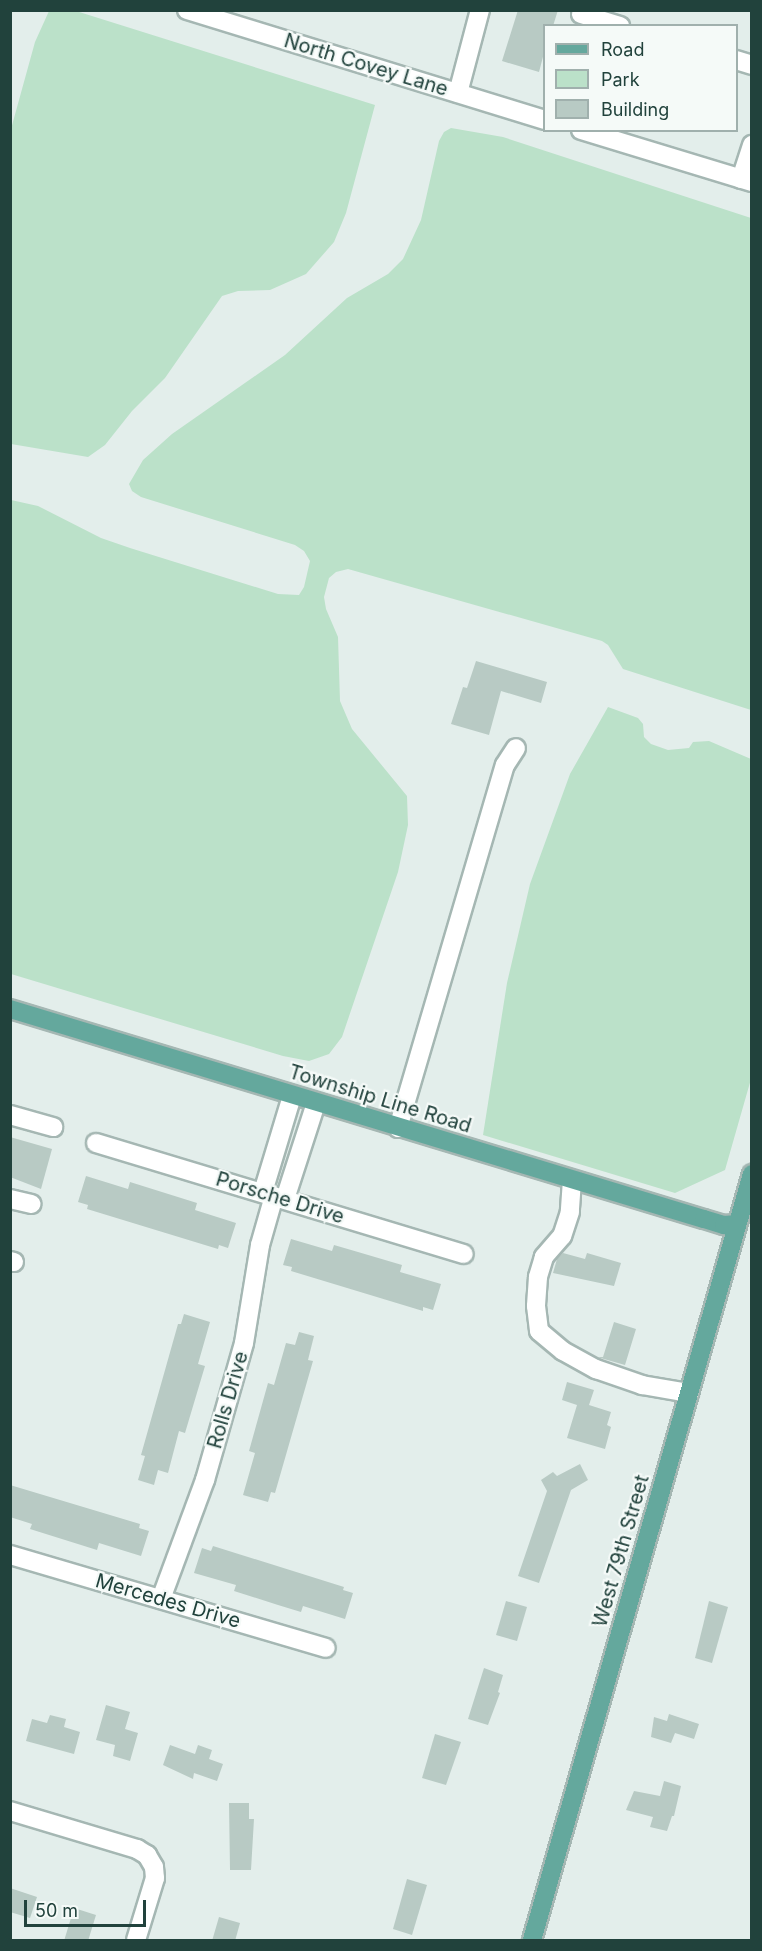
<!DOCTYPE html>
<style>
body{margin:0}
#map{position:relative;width:762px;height:1951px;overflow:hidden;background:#e3eeeb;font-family:Inter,sans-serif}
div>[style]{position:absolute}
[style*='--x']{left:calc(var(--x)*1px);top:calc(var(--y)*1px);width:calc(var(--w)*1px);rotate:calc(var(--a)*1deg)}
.green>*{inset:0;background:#bbe1c9}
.building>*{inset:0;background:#b8cac4}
.roads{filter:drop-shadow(2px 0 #a5b7b3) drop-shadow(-2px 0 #a5b7b3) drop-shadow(0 2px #a5b7b3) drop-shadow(0 -2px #a5b7b3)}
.minor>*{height:18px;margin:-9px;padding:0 9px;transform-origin:9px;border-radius:9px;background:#fff}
.major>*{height:18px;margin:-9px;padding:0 9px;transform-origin:9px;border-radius:9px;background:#64a89d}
span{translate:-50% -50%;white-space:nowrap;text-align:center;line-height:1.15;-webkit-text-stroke:4.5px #f5faf8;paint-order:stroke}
.street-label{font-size:20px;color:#21423c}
.frame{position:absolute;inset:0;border:12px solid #21423c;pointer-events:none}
.legend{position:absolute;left:543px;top:24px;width:195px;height:108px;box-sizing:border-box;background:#f5faf8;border:2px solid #a0b0ad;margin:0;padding:8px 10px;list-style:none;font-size:18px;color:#21423c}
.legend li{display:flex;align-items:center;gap:12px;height:30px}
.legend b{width:30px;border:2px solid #a0b0ad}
.scale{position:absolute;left:24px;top:1900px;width:122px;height:27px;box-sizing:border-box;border:3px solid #21423c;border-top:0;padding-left:8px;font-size:18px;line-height:21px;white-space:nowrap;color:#21423c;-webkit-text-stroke:4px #f5faf8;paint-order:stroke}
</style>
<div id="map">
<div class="green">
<div style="clip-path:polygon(49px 11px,76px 11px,375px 105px,346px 213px,334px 242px,306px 274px,270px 290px,238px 291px,222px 296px,165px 378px,132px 411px,105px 445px,88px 457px,11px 444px,11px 129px,35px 42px)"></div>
<div style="clip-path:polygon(451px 128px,503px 137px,751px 218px,751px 710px,623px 669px,608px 645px,602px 641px,348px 569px,336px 572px,329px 578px,324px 597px,326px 609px,338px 637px,340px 701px,352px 729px,407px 796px,408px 825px,398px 872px,342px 1037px,329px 1054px,309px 1061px,283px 1056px,11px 974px,11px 500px,38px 506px,101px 538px,130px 548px,278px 594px,299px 595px,304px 587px,310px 561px,304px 551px,295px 545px,141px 497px,132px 491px,129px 484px,143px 460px,172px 434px,285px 355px,347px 298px,388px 274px,403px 259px,421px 220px,439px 141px,444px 132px)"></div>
<div style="clip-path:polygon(608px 707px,638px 718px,643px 724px,644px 737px,651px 744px,668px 750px,689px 748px,693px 742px,709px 741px,751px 759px,751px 1079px,725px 1170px,675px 1193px,483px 1135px,507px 983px,530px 884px,570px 774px)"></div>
</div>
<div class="building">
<div style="clip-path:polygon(518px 10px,558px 10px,553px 26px,544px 26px,544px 53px,539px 72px,502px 61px)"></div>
<div style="clip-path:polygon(476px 661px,547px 682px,541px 703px,501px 691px,489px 735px,451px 724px,463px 687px,467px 688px)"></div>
<div style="clip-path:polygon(10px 1137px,52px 1149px,41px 1189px,10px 1177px)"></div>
<div style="clip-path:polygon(86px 1176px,128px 1189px,130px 1182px,197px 1203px,195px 1210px,236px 1223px,228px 1248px,219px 1245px,218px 1249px,87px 1209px,88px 1205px,78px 1202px)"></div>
<div style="clip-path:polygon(291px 1239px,332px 1251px,334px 1245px,358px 1252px,402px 1265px,400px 1272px,441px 1284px,433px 1310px,423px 1307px,423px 1311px,291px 1271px,292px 1267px,283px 1265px)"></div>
<div style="clip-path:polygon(563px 1253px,585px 1259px,587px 1253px,621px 1263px,614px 1286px,553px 1273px,557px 1259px)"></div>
<div style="clip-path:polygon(184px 1314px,210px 1322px,198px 1364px,205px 1366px,185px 1433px,179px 1431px,168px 1473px,158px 1470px,154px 1485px,138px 1480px,145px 1456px,141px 1455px,178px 1324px,181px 1324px)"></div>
<div style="clip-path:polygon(614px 1322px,636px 1329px,625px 1365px,597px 1357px,603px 1357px)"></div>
<div style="clip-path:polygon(299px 1332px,314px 1336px,308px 1360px,313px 1361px,275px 1493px,271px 1492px,268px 1502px,243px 1495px,255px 1453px,249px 1451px,268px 1383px,274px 1385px,286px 1343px,295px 1345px)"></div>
<div style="clip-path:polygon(567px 1382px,594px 1390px,589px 1405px,611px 1412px,607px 1425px,611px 1427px,605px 1449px,567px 1438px,577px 1405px,562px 1400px)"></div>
<div style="clip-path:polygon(580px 1464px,588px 1480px,571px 1490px,539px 1583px,518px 1576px,547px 1491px,541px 1480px,553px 1472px,557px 1476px)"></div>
<div style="clip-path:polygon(10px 1485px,140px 1524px,139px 1528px,149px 1531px,141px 1556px,99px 1543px,97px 1550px,30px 1529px,32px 1524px,10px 1517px)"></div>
<div style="clip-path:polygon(213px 1546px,344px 1587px,343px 1590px,353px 1593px,345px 1619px,303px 1606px,301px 1612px,278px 1605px,234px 1591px,236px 1585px,194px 1573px,202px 1548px,211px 1551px)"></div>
<div style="clip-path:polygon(506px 1601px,527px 1607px,517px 1641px,496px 1635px)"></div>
<div style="clip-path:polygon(709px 1601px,728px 1607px,712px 1663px,695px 1658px)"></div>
<div style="clip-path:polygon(484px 1668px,503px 1675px,498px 1692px,500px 1693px,488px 1725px,468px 1719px)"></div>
<div style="clip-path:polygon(106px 1705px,130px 1712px,125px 1729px,138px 1733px,130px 1761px,113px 1756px,115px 1745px,96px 1740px)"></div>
<div style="clip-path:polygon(669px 1714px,699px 1724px,694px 1739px,675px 1733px,671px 1743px,651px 1737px,654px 1717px,667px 1721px)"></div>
<div style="clip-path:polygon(50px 1715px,66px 1719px,64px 1727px,80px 1732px,74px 1754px,26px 1741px,32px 1719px,47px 1723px)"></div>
<div style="clip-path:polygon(435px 1734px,461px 1742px,446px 1785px,422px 1778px)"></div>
<div style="clip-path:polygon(170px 1745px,195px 1754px,198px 1745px,212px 1750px,209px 1759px,223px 1764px,217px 1781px,194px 1773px,193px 1779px,163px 1765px)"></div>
<div style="clip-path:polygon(664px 1781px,681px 1786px,674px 1816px,672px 1816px,667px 1831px,650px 1827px,653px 1817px,626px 1810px,634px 1791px,660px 1796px)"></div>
<div style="clip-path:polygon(229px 1803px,249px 1803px,249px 1819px,254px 1819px,251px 1870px,230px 1870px)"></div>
<div style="clip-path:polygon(407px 1879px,427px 1885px,412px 1935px,393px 1929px)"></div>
<div style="clip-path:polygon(10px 1888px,37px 1897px,30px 1918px,10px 1912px)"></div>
<div style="clip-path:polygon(74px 1908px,96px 1915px,88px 1941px,64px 1941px)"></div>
<div style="clip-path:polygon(219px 1917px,240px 1923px,235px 1941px,212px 1941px)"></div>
</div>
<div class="roads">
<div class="minor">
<div style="--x:187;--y:10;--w:374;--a:17.1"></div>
<div style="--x:581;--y:14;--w:41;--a:17.1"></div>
<div style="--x:736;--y:60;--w:17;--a:17"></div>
<div style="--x:458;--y:93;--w:86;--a:-75.2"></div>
<div style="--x:581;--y:130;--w:179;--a:16.9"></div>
<div style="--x:741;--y:179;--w:36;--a:-72"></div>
<div style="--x:10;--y:1115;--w:45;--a:15.6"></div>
<div style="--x:398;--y:1128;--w:378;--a:-73.6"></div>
<div style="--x:505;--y:765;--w:20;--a:-57"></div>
<div style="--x:96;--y:1143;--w:384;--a:16.8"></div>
<div style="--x:572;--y:1180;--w:32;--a:94"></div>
<div style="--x:570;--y:1212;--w:25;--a:108"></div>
<div style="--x:562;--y:1236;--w:28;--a:131"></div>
<div style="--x:544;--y:1257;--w:21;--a:107"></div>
<div style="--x:538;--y:1277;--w:29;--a:94"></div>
<div style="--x:536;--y:1306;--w:25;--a:83"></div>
<div style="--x:539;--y:1331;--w:31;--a:40"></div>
<div style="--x:563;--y:1351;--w:38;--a:29"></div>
<div style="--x:596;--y:1369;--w:49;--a:19.2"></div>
<div style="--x:642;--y:1385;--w:48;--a:9.7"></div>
<div style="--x:263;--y:1192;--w:100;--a:-73.2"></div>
<div style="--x:10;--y:1199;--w:22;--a:13"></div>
<div style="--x:285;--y:1199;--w:101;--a:-72.1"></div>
<div style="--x:10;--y:1261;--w:4;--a:14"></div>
<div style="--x:10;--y:1555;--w:329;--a:16.4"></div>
<div style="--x:161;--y:1599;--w:127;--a:-69.7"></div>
<div style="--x:205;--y:1480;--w:142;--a:-74.1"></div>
<div style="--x:244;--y:1343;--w:99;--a:-80.7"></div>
<div style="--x:260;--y:1245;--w:51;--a:-74.1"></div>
<div style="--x:10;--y:1811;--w:133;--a:16.7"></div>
<div style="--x:137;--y:1849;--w:12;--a:31"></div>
<div style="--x:147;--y:1855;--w:14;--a:60"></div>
<div style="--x:154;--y:1867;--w:11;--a:85"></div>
<div style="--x:155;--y:1878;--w:65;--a:107"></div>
</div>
<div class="major">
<div style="--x:10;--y:1009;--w:725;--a:16.84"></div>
<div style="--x:704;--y:1219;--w:21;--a:17"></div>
<div style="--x:724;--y:1225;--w:13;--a:-4"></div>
<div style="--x:532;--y:1940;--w:797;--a:-73.98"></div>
</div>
</div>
<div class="street-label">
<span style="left:366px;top:65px;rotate:17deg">North Covey Lane</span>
<span style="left:380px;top:1099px;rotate:17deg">Township Line Road</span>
<span style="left:280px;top:1198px;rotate:17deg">Porsche Drive</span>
<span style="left:228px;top:1400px;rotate:-74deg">Rolls Drive</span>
<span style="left:621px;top:1551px;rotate:-74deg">West 79th Street</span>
<span style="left:168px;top:1601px;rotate:16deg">Mercedes Drive</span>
</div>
<div class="frame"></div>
<ul class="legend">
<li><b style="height:8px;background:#64a89d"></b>Road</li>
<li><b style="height:16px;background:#bbe1c9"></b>Park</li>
<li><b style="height:16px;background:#b8cac4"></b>Building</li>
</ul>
<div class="scale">50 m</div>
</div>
